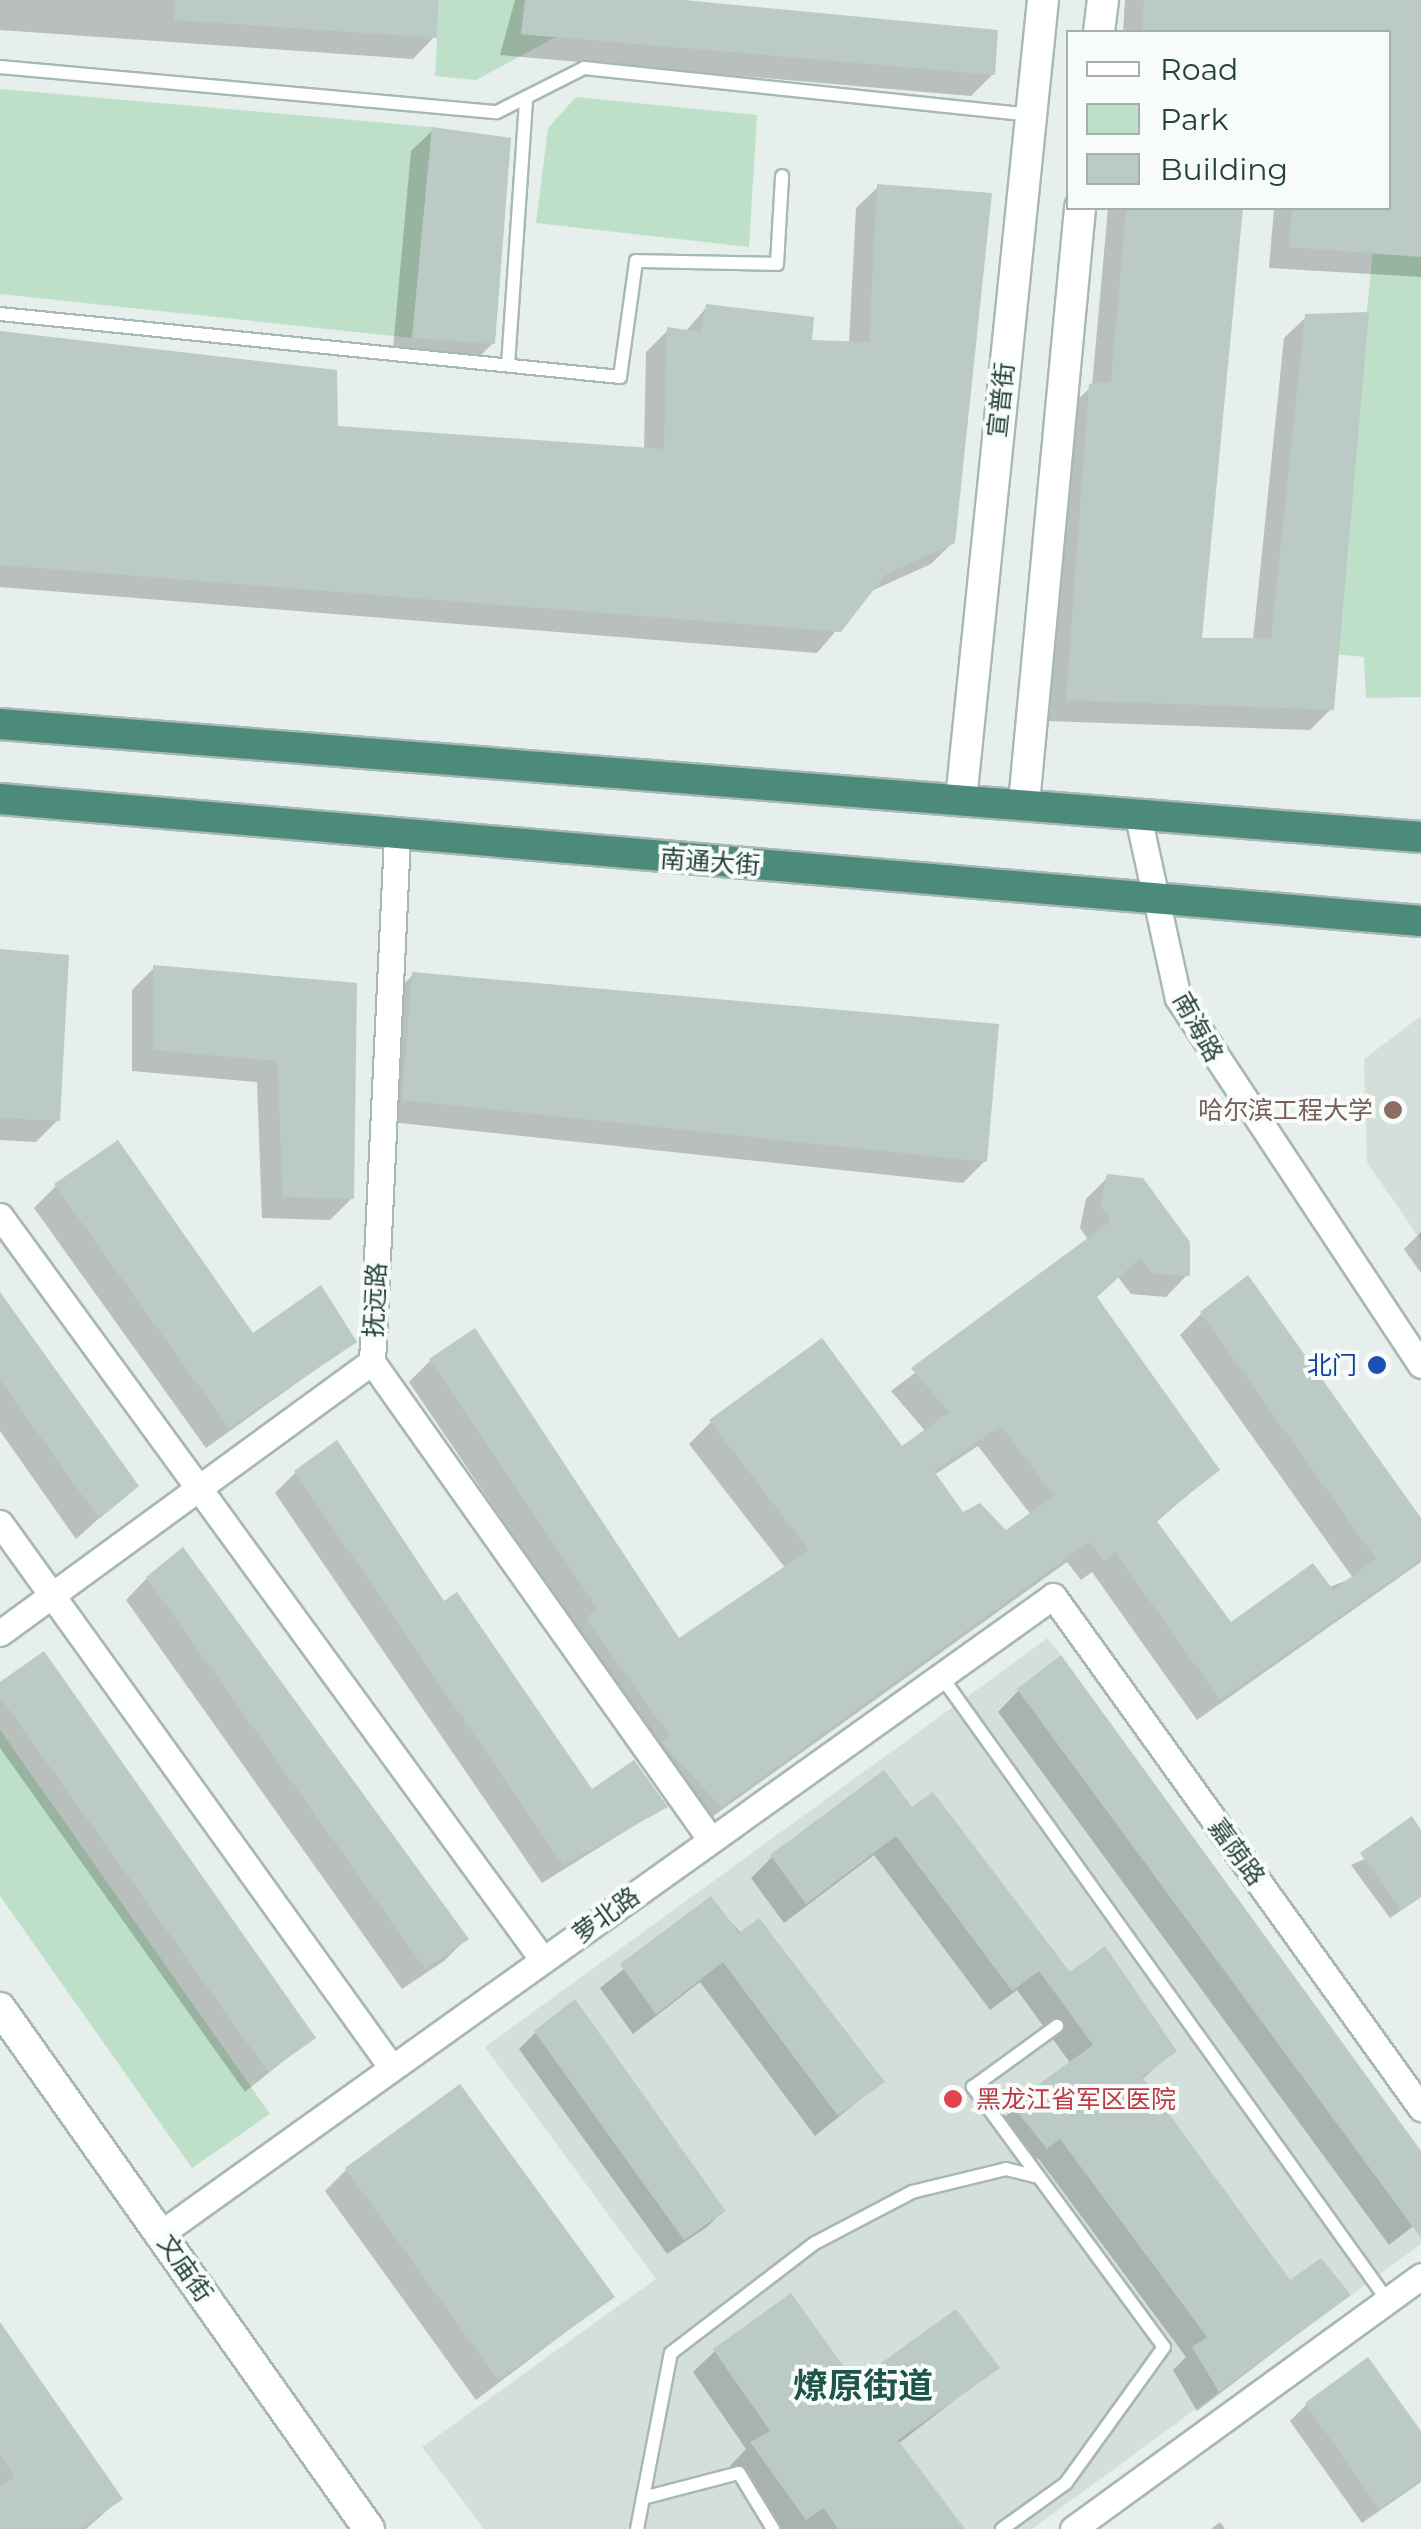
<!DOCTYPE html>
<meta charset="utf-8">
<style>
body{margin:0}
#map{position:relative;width:1421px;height:2529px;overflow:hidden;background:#e6efeb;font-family:Montserrat,"Noto Sans SC",sans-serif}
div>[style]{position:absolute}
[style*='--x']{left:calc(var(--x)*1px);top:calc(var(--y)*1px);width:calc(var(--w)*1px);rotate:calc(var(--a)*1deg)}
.built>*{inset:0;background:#d4dfda}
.green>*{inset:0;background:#bfe0c8}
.shadow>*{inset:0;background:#0003}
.building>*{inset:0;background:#bbcac4}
.roads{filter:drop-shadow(2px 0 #a8b8b2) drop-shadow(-2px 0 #a8b8b2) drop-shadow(0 2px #a8b8b2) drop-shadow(0 -2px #a8b8b2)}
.service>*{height:12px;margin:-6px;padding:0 6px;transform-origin:6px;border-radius:6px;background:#fff}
.minor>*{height:25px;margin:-12.5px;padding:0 12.5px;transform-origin:12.5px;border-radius:12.5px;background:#fff}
.tertiary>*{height:30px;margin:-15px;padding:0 15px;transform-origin:15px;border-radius:15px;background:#fff}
.secondary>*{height:30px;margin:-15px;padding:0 15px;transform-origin:15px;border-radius:15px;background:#fff}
.trunk>*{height:30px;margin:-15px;padding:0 15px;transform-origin:15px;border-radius:15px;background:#4c8a7c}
.dots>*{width:28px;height:28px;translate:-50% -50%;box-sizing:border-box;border:5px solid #f7fbf9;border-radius:50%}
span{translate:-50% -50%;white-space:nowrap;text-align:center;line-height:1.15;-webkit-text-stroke:8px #f7fbf9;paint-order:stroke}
.street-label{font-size:25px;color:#24423a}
.education-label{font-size:25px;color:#785e54}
.right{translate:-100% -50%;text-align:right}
.transit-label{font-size:25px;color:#164399}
.health-label{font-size:25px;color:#be3a42}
.left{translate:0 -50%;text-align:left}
.district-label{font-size:35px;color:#1f5548;font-weight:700}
.legend{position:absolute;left:1066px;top:30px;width:325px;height:180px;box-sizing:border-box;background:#f7fbf9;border:2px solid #a3b1ad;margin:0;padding:12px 18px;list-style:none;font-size:30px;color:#24423a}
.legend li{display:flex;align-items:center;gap:20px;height:50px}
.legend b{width:50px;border:2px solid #a3b1ad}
</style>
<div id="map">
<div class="built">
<div style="clip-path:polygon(1421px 1016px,1421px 1241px,1367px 1162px,1364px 1059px)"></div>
<div style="clip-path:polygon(1048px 1638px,1421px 2151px,1421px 2244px,1032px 2529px,484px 2529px,422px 2447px,656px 2279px,485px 2047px)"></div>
</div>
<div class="green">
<div style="clip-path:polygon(439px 0,525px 0,521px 34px,556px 37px,476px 80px,435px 76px)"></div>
<div style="clip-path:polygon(1390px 0,1421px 0,1421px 697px,1366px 698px,1364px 657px,1334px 654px,1377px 208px,1388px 208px)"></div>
<div style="clip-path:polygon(0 89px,432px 127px,412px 338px,0 294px)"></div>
<div style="clip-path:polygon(576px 97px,757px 115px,749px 247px,536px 223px,548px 128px)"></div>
<div style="clip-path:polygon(0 1730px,270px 2114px,192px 2168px,0 1896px)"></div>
</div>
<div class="shadow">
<div style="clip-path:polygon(0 0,436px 0,434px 37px,413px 59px,0 30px)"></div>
<div style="clip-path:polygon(515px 0,657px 0,993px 74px,971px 96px,500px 55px)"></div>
<div style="clip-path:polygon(1125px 0,1260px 0,1257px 32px,1123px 32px)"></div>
<div style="clip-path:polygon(1291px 0,1421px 0,1421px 277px,1269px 268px,1274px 208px,1388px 208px,1388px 32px,1288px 32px)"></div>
<div style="clip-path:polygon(433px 130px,493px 343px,471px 365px,392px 359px,411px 151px)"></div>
<div style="clip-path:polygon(878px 187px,953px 542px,931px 564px,869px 592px,817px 653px,0 587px,0 334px,335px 428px,644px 450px,646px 352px,668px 330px,685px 332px,707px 307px,809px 343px,849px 344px,856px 208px)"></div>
<div style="clip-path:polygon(1108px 208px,1241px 208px,1199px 641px,1253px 640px,1284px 338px,1306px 317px,1331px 709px,1310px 730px,1046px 721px,1068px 409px,1092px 386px)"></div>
<div style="clip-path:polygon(0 953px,58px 1120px,36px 1142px,0 1140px)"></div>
<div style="clip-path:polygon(154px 968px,355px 985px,352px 1198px,330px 1220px,262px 1218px,257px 1082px,132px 1071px,132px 990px)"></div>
<div style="clip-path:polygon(413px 975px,985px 1161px,963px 1183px,381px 1121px,391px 996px)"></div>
<div style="clip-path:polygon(evenodd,1108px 1177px,1187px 1275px,1166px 1297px,1131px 1294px,1118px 1277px,1095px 1298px,1217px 1470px,1155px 1523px,1230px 1625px,1353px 1578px,1180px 1335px,1201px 1314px,1421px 1523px,1421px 1562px,1197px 1720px,1092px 1572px,1081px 1580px,1067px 1562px,698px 1827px,641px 1765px,649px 1758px,577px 1630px,409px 1382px,431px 1360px,678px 1642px,786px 1569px,689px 1444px,711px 1422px,902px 1449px,926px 1432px,891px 1391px,1089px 1241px,1080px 1228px,1086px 1199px,1108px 1177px,978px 1446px,1031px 1515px,1005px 1533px,963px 1516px,934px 1475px,978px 1446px)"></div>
<div style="clip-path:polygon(56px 1186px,252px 1336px,354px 1342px,206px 1448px,34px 1208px)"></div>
<div style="clip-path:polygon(1421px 1232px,1421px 1273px,1404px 1249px)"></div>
<div style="clip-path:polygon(0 1296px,136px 1485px,76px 1539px,0 1431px)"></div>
<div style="clip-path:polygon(296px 1472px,444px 1604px,591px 1793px,664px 1807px,542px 1883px,275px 1493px)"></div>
<div style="clip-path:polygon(147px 1578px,466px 1939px,444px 1961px,402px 1989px,126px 1600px)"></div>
<div style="clip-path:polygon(0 1685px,313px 2037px,245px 2092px,0 1748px)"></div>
<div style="clip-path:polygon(1019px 1690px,1421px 2155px,1421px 2220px,1389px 2245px,998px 1712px)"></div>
<div style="clip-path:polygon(912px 1811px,1069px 1975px,1174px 2050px,1141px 2080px,1289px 2283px,1348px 2295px,1197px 2411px,1173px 2370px,1186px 2357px,1038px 2158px,1025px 2168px,992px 2127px,1071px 2064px,1017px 1990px,990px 2010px,874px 1855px,784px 1923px,751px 1878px,772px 1857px)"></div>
<div style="clip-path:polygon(1421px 1834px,1421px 1897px,1390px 1918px,1351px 1865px)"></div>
<div style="clip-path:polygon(710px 1900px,882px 2082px,815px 2136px,700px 1982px,633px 2034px,600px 1988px)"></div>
<div style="clip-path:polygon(535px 2033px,723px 2211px,707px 2227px,667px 2254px,519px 2049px)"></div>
<div style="clip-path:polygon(347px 2169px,612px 2297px,476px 2400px,325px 2191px)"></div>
<div style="clip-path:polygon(0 2326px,120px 2499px,86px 2529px,0 2529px)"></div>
<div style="clip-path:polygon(715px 2351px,855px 2386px,996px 2368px,898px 2444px,960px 2529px,776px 2529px,730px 2466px,746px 2449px,693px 2372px)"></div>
<div style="clip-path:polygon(1306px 2405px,1421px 2435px,1421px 2482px,1362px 2523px,1290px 2421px)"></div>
<div style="clip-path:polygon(1220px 2522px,1225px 2529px,1211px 2529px)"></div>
</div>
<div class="building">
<div style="clip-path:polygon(175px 0,439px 0,437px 38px,174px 20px)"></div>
<div style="clip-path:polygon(525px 0,684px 0,998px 30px,995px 75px,521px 34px)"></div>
<div style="clip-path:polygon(1144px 0,1421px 0,1421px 257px,1289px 247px,1292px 208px,1388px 208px,1388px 32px,1141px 32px)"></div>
<div style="clip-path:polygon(432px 127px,511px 138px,495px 344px,412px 338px)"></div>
<div style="clip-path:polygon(877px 184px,992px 193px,955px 543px,885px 575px,841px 632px,0 565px,0 331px,337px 370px,338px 426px,664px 449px,667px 327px,701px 332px,706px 304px,814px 317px,812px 340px,869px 342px)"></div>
<div style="clip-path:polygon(1126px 208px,1243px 208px,1202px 638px,1271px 638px,1305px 314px,1369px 312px,1334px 710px,1066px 700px,1089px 384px,1111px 382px)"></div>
<div style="clip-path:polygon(0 949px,69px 955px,60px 1121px,0 1118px)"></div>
<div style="clip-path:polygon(153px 965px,357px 983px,354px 1199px,283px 1197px,277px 1061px,153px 1050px)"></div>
<div style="clip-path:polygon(412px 972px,999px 1024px,987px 1162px,402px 1100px)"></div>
<div style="clip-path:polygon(118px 1140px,253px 1333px,321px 1285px,357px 1342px,229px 1428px,54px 1184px)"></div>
<div style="clip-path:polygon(evenodd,1107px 1174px,1143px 1178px,1190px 1242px,1190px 1276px,1153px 1274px,1140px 1258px,1097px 1297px,1220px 1470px,1156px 1520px,1231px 1622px,1313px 1563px,1333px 1590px,1376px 1559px,1200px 1312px,1248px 1275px,1421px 1518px,1421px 1560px,1220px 1700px,1115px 1552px,1104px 1561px,1089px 1542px,721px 1807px,661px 1742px,670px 1736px,585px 1618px,598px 1609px,429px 1359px,475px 1328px,679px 1638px,809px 1550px,709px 1420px,822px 1338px,902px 1446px,949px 1412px,911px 1368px,1111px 1221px,1100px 1205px,1107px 1174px,1001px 1426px,1054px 1496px,1006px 1530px,980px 1503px,963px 1512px,934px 1471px,1001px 1426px)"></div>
<div style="clip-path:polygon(0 1292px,139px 1486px,99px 1519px,0 1380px)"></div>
<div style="clip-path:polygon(337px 1440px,444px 1601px,457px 1592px,592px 1789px,634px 1760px,668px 1807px,563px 1865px,294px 1471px)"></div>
<div style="clip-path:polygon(183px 1547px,469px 1939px,425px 1969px,146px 1577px)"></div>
<div style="clip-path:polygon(44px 1651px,316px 2038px,268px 2072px,0 1697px,0 1682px)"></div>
<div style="clip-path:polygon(1061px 1655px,1421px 2151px,1421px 2238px,1017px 1689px)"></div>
<div style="clip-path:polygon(884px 1770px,912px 1807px,933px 1792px,1070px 1972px,1105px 1946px,1177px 2051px,1142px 2077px,1290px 2280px,1321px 2258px,1351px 2295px,1219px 2392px,1192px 2347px,1207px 2337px,1060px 2139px,1047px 2149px,1011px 2104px,1093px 2045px,1039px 1971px,1012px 1991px,896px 1836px,806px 1904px,770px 1855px)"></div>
<div style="clip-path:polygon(1412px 1816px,1421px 1830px,1421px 1896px,1401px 1910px,1360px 1853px)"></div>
<div style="clip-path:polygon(711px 1896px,739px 1933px,759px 1918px,885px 2082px,838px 2116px,723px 1962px,656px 2014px,620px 1964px)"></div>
<div style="clip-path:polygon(575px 1999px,726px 2211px,684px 2240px,534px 2031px)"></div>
<div style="clip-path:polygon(460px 2084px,615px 2297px,498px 2380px,345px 2168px)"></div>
<div style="clip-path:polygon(791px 2293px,855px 2382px,956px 2309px,1000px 2368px,898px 2440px,965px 2529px,838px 2529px,824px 2508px,806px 2520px,750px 2442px,770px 2431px,713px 2349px)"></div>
<div style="clip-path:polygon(0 2322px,123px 2499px,80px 2529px,0 2529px,0 2487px,15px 2477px,0 2454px)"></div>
<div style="clip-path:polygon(1368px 2357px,1421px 2431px,1421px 2480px,1379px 2509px,1305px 2403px)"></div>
</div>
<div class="roads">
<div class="service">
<div style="--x:0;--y:67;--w:499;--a:5.2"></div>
<div style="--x:497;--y:112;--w:97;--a:-26.8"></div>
<div style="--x:584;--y:68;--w:448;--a:6"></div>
<div style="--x:0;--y:314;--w:623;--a:5.8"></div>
<div style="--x:620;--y:377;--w:117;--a:-82.1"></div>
<div style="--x:636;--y:261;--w:141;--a:1.2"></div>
<div style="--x:777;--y:264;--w:88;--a:-86.7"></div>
<div style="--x:508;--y:365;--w:268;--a:-86.1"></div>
<div style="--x:941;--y:1676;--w:768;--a:54.43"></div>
<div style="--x:1039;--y:2177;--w:112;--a:-126.3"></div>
<div style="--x:973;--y:2087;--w:104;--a:-36"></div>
<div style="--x:643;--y:2498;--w:99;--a:-14.6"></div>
<div style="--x:739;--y:2473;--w:66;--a:58.7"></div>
<div style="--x:637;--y:2529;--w:179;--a:-79.1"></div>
<div style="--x:671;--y:2353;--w:181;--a:-37.4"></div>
<div style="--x:815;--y:2243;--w:110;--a:-27.7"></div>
<div style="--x:912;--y:2192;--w:97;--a:-13.7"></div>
<div style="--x:1006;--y:2169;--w:34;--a:14"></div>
<div style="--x:1039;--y:2177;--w:211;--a:53.7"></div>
<div style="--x:1164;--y:2347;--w:168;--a:125.8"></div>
<div style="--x:1066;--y:2483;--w:79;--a:144.3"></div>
</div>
<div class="minor">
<div style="--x:1137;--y:812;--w:190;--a:77.6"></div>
<div style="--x:1178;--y:998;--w:440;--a:56.5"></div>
<div style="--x:0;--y:1216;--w:921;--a:53.88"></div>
<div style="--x:372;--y:1362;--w:586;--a:54.66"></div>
<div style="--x:0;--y:1523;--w:671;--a:54.27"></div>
<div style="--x:0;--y:1633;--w:460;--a:-36.1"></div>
<div style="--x:372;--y:1362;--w:525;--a:-87.27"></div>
<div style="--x:160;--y:2234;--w:1097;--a:-35.54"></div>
<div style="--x:1053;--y:1596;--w:631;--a:54.29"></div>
<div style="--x:1073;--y:2529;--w:430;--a:-36"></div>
</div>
<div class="tertiary">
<div style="--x:1099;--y:32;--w:32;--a:-83"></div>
<div style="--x:961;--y:800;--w:804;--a:-84.15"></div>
<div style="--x:1024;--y:803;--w:598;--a:-84.62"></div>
</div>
<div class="secondary">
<div style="--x:0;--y:2008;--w:638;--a:54.69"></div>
</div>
<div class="trunk">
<div style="--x:0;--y:724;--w:1425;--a:4.55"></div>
<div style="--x:0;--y:799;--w:1426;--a:4.91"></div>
</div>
</div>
<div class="dots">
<div style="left:1393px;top:1110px;background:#8d6e63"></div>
<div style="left:1377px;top:1365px;background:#1a4fb4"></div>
<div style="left:953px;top:2099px;background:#e0444e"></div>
</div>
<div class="street-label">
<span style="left:1001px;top:400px;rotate:-84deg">宣普街</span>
<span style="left:710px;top:862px;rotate:4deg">南通大街</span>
<span style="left:1198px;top:1027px;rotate:61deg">南海路</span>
<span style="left:375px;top:1300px;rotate:-87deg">抚远路</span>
<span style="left:1237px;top:1852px;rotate:54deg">嘉荫路</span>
<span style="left:606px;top:1915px;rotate:-36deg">萝北路</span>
<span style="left:185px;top:2268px;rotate:55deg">文庙街</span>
</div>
<div class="education-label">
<span class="right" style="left:1373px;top:1110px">哈尔滨工程大学</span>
</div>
<div class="transit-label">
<span class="right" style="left:1357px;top:1365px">北门</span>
</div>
<div class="health-label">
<span class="left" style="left:976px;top:2099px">黑龙江省军区医院</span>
</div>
<div class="district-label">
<span style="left:863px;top:2386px">燎原街道</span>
</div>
<ul class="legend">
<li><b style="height:12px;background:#fff"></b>Road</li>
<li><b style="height:28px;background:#bfe0c8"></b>Park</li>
<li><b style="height:28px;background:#bbcac4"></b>Building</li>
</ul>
</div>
